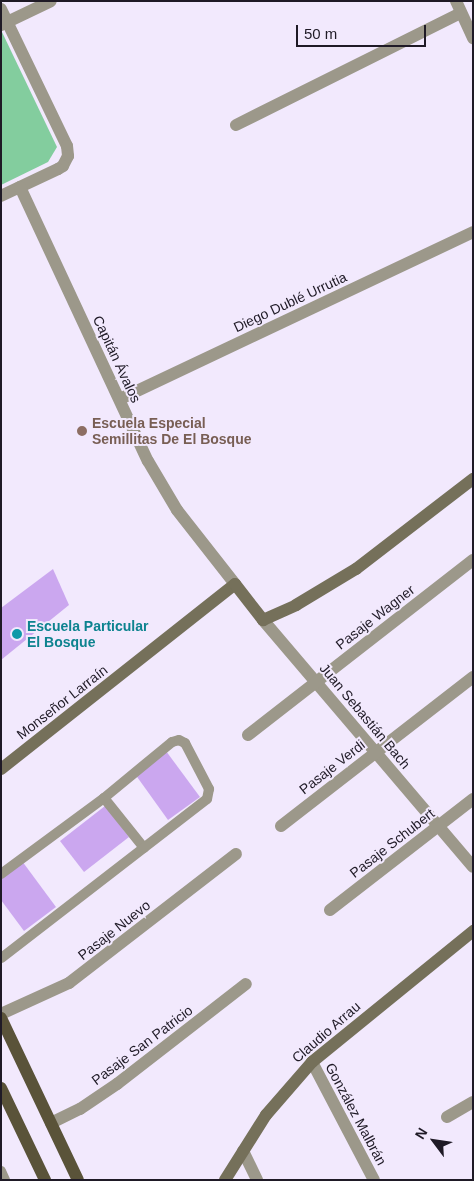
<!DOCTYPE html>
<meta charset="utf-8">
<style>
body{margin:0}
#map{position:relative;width:474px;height:1181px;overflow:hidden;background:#f2e9fd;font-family:Helvetica,sans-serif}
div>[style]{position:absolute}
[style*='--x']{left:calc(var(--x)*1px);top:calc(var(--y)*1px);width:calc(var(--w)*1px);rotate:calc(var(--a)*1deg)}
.green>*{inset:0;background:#83cd9e}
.building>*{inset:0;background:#cba7ef}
.lane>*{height:10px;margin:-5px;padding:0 5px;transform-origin:5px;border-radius:5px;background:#9c988a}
.street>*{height:12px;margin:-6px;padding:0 6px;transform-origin:6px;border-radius:6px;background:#9c988a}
.secondary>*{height:12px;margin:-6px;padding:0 6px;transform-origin:6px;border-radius:6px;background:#75705a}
.primary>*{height:12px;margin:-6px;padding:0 6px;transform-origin:6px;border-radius:6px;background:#5a5339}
.dots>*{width:14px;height:14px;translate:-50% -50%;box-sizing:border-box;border:2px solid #f2e9fd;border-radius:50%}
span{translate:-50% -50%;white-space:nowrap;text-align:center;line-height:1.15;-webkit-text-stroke:4px #f2e9fd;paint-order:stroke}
.street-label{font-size:14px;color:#1f1a26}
.education-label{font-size:14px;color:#785e54;font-weight:700}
.left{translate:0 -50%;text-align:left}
.culture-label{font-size:14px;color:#0d838f;font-weight:700}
.frame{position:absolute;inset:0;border:2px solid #1f1a26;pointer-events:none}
.north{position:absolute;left:409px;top:1116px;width:50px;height:50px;-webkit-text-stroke:4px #f2e9fd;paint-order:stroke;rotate:301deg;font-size:14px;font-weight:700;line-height:20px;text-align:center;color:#1f1a26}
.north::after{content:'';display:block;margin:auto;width:18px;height:22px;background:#1f1a26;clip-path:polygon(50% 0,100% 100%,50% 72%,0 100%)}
.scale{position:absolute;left:296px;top:25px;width:130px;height:22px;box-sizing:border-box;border:2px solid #1f1a26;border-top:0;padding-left:6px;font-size:15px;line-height:18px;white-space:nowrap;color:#1f1a26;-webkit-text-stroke:4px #f2e9fd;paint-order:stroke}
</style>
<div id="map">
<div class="green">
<div style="clip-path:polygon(1px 30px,57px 147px,48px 162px,1px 185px)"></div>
</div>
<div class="building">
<div style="clip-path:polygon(53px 569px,69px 605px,1px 660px,1px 608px)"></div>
<div style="clip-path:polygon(166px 751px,200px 797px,168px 820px,135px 774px)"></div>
<div style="clip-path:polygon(105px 806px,129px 837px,84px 872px,60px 841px)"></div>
<div style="clip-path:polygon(22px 861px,56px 907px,24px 931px,1px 900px,1px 876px)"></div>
</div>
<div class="lane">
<div style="--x:104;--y:798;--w:64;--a:51.3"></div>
<div style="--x:1;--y:874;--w:128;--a:-36.4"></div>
<div style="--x:104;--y:798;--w:88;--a:-39.5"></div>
<div style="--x:172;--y:742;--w:7;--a:-16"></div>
<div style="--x:179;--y:740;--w:7;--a:27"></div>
<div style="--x:185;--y:743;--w:52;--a:62.4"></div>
<div style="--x:209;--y:789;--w:10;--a:101"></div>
<div style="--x:207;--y:799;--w:260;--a:142.3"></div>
<div style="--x:1;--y:1171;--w:10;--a:66"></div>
</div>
<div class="street">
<div style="--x:456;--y:1;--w:41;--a:65.3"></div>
<div style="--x:1;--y:9;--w:152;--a:64.3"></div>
<div style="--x:67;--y:146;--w:10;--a:84"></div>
<div style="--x:68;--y:156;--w:11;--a:117"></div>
<div style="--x:63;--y:166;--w:6;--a:149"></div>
<div style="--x:58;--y:169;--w:63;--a:154.7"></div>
<div style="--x:1;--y:25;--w:55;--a:-25.6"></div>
<div style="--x:236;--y:125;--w:251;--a:-26.5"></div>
<div style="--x:20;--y:187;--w:302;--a:65"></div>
<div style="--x:148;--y:461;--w:57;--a:59.4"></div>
<div style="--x:177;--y:510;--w:94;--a:51.9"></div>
<div style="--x:120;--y:399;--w:391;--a:-25.3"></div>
<div style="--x:263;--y:620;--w:324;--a:49.6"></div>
<div style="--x:248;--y:735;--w:285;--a:-37.9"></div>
<div style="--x:281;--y:826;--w:243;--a:-37.8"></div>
<div style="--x:330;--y:910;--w:181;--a:-37.8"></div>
<div style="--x:1;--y:1014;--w:75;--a:-24.5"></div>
<div style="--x:69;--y:983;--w:211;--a:-37.7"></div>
<div style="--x:312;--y:1062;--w:133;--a:62.3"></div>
<div style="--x:447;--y:1117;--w:30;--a:-30"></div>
<div style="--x:51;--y:1123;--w:32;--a:-26"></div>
<div style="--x:80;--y:1109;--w:45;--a:-34"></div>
<div style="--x:117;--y:1084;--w:163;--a:-37.8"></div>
<div style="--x:243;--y:1151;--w:32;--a:64"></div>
</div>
<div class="secondary">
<div style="--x:1;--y:769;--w:298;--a:-38.3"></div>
<div style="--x:235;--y:584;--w:46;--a:52.1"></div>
<div style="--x:263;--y:620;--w:36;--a:-24"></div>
<div style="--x:296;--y:605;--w:70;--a:-31"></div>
<div style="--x:356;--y:569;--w:148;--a:-37.6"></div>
<div style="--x:225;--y:1180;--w:77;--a:-57.8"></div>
<div style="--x:266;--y:1115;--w:70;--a:-49"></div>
<div style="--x:312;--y:1062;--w:208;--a:-39.1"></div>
</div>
<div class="primary">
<div style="--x:1;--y:1018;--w:179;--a:64.6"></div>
<div style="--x:1;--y:1088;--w:102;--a:64.4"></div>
</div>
<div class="dots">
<div style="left:82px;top:431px;background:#8d6e63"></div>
<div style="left:17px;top:634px;background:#0f9aa8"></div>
</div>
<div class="street-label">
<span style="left:290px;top:302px;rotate:-25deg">Diego Dublé Urrutia</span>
<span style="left:117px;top:359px;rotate:65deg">Capitán Ávalos</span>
<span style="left:375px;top:617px;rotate:-38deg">Pasaje Wagner</span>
<span style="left:62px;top:702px;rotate:-38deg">Monseñor Larraín</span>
<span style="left:365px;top:716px;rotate:50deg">Juan Sebastián Bach</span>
<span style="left:332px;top:767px;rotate:-38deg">Pasaje Verdi</span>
<span style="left:392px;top:843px;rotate:-38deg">Pasaje Schubert</span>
<span style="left:114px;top:930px;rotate:-38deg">Pasaje Nuevo</span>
<span style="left:326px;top:1032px;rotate:-41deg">Claudio Arrau</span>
<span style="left:142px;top:1045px;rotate:-37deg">Pasaje San Patricio</span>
<span style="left:356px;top:1114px;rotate:62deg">González Malbrán</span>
</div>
<div class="education-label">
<span class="left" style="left:92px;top:431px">Escuela Especial<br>Semillitas De El Bosque</span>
</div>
<div class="culture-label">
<span class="left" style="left:27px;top:634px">Escuela Particular<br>El Bosque</span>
</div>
<div class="frame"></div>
<div class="north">N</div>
<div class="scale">50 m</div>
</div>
